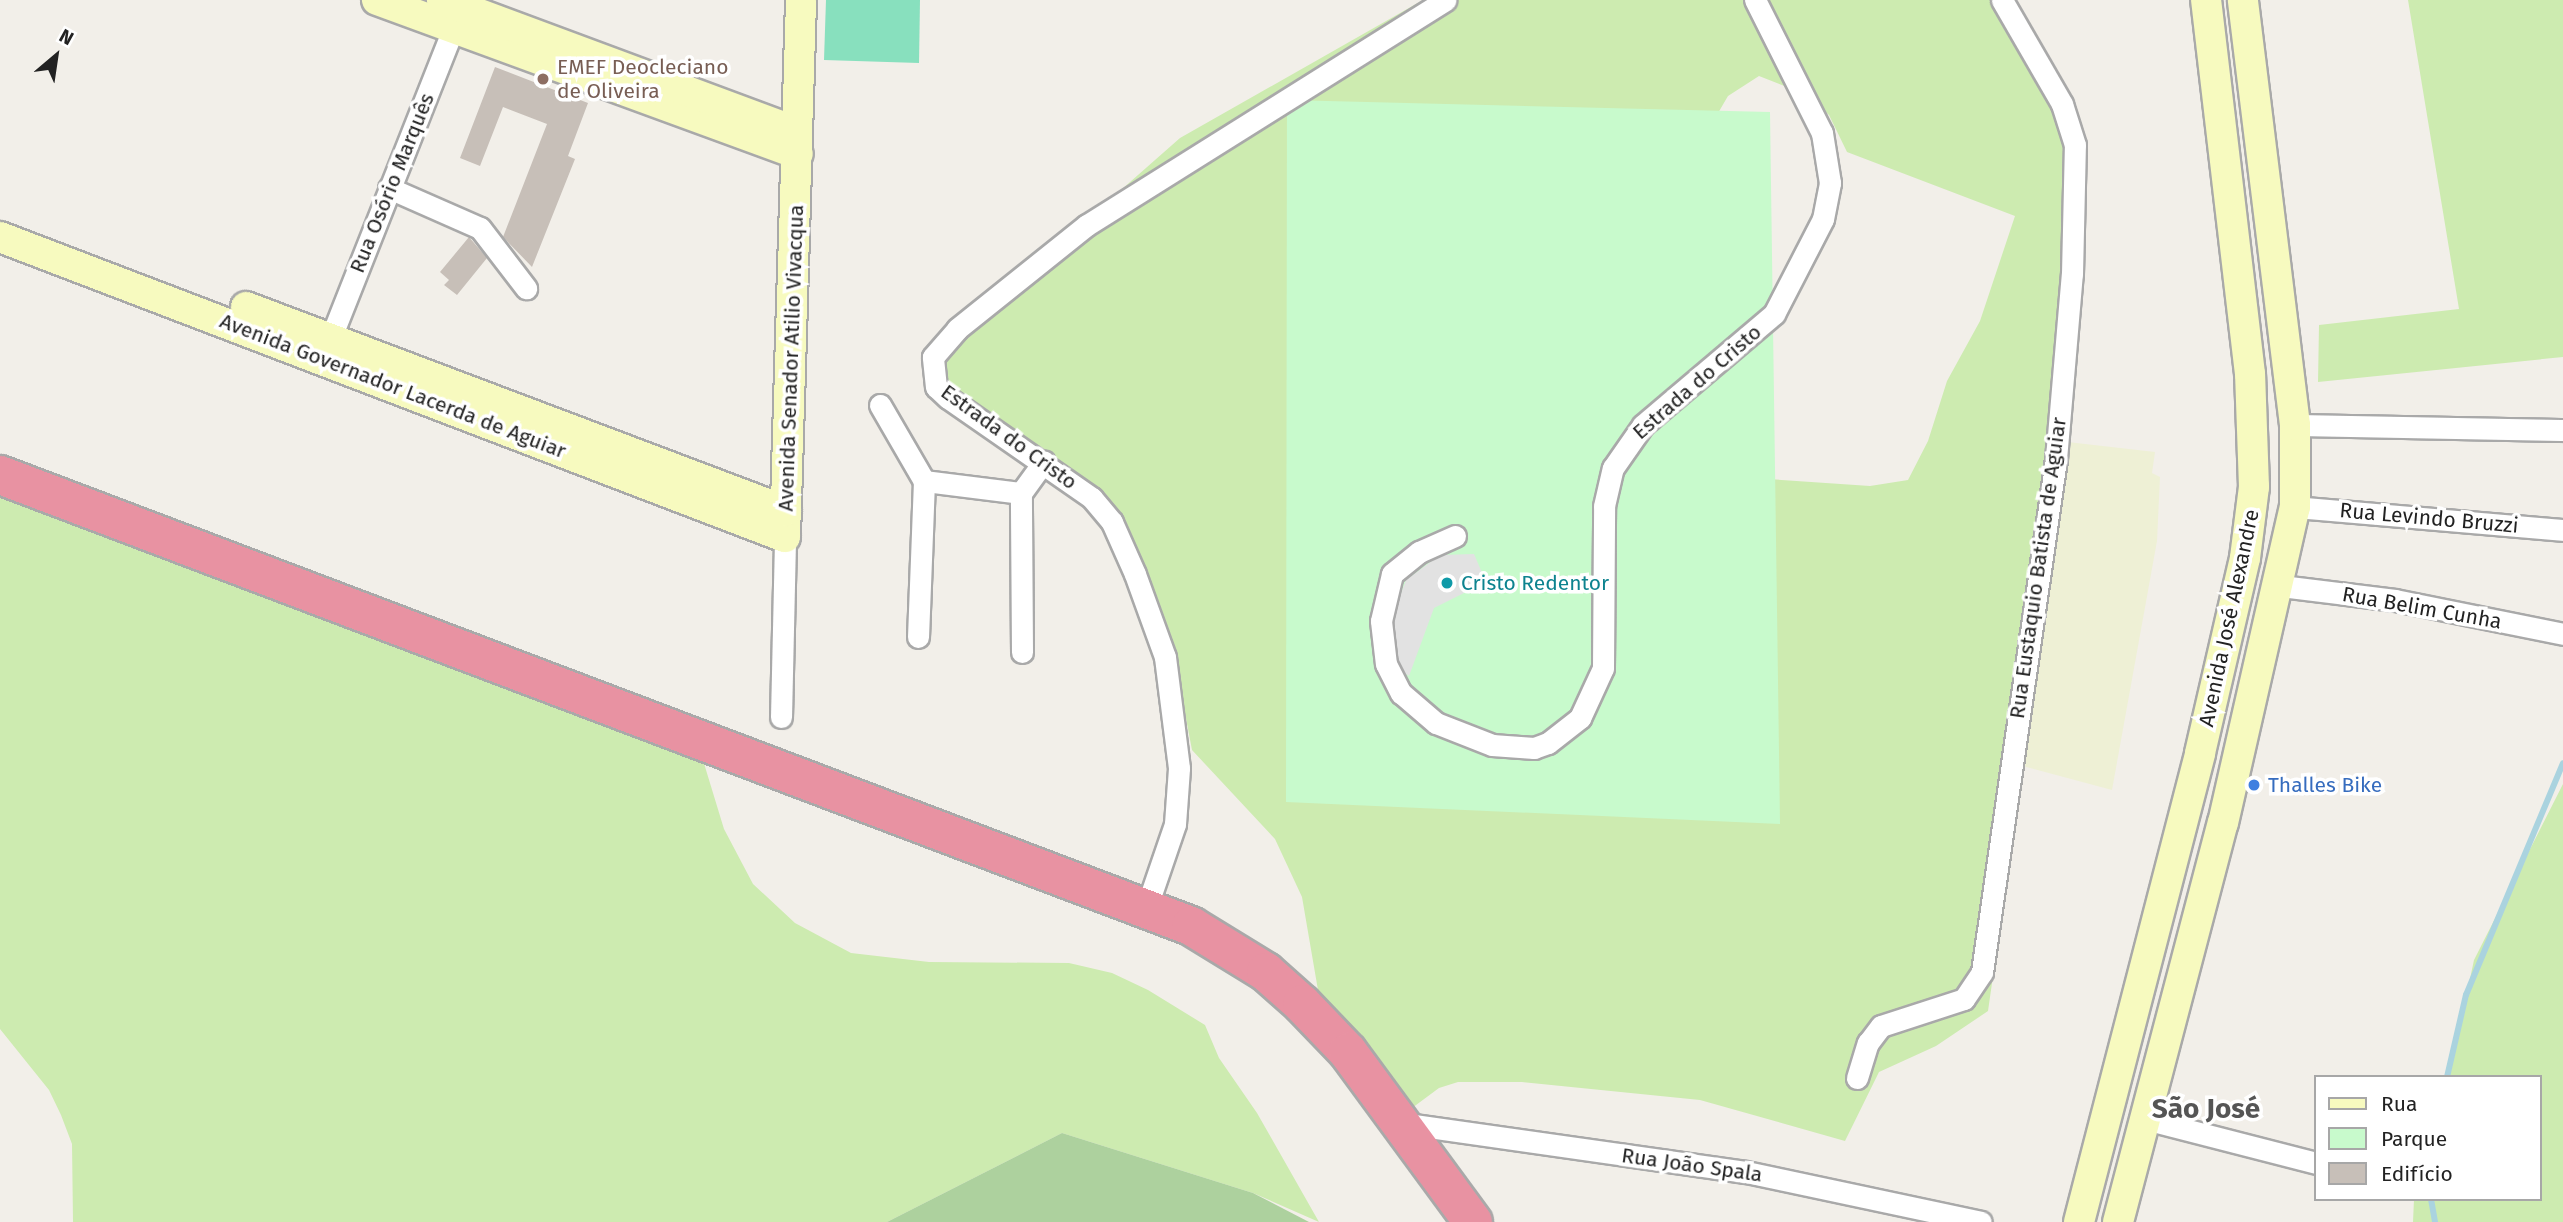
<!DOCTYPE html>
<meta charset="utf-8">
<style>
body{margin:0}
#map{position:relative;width:2563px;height:1222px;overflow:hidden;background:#f2efe9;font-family:"Fira Sans",sans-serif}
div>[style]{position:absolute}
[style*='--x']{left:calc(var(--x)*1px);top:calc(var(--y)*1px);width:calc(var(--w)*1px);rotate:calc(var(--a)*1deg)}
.farmland>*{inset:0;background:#eef0d5}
.grass>*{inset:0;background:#cdebb0}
.forest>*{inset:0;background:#add19e}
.park>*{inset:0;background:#c8facc}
.pitch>*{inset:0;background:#88e0be}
.parking>*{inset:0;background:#e2e2e2}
.stream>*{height:6px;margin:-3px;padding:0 3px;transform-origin:3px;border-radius:3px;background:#aad3df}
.building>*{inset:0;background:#c7bfb8}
.roads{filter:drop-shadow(2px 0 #a9a9a9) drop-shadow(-2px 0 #a9a9a9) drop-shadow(0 2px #a9a9a9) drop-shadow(0 -2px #a9a9a9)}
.street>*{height:21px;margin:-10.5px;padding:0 10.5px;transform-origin:10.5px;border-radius:10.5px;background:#fff}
.secondary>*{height:30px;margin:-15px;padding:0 15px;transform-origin:15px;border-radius:15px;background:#f7fabf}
.highway>*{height:38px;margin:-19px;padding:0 19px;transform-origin:19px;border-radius:19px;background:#e892a2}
.dots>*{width:19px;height:19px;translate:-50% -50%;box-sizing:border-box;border:4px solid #fff;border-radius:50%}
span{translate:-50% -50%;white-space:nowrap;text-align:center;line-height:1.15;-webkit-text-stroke:7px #fff;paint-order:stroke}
.education-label{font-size:21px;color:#785e54}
.left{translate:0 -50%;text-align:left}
.street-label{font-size:21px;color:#222}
.culture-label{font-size:21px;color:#0d838f}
.shop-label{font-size:21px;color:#366cbe}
.district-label{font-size:28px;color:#555;font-weight:700}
.legend{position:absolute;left:2314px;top:1075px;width:228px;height:126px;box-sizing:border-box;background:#fff;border:2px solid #a7a7a7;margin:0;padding:9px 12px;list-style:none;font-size:21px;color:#222}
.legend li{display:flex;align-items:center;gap:14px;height:35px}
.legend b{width:35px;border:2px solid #a7a7a7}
.north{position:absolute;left:21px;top:21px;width:70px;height:70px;-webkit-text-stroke:5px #fff;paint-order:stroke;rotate:29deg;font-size:19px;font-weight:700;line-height:28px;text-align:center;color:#222}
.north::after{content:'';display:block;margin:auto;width:24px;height:32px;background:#222;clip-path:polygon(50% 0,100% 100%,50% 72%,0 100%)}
</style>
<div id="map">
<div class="farmland">
<div style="clip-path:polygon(2059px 441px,2155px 452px,2152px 473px,2160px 477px,2157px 541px,2112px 790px,2015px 764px,2022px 620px,2059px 476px)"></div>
</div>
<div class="grass">
<div style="clip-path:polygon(evenodd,1423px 0,2005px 0,2074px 134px,2059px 476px,2022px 620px,2011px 851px,1988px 1011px,1936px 1046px,1879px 1072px,1845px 1141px,1700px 1100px,1522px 1082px,1458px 1082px,1439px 1088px,1412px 1108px,1319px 996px,1302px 897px,1275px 839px,1192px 750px,1171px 640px,1150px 590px,1055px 471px,944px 386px,928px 360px,1180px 138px,1423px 0,1759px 76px,1805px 94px,1829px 115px,1847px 152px,2015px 216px,1980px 321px,1947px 381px,1928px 441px,1908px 480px,1870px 486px,1754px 478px,1697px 149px,1728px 96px,1759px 76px)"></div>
<div style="clip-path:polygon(2408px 0,2563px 0,2563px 357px,2318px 382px,2319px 325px,2459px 309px)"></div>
<div style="clip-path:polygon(0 484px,699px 747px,724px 829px,753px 884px,795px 923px,851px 953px,929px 962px,1069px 963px,1112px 973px,1148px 990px,1205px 1025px,1219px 1058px,1257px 1113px,1319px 1222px,1253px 1193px,1062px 1133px,887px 1222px,73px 1222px,72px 1144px,61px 1115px,49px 1090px,0 1029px)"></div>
<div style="clip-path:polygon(2563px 784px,2563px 1222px,2413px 1222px,2414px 1199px,2540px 1199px,2540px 1077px,2449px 1077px,2474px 960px)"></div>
</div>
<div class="forest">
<div style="clip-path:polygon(1062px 1133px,1253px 1193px,1309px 1222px,887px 1222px)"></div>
</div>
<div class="park">
<div style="clip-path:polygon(1287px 100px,1770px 112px,1780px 824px,1286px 802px)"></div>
</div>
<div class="pitch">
<div style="clip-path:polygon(826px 0,920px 0,919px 63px,824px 60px)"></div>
</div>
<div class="parking">
<div style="clip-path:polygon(1474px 554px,1486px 582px,1434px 608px,1409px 676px,1378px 655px,1406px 580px,1440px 555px)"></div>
</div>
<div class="stream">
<div style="--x:2447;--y:1077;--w:84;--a:-77"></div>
<div style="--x:2466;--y:995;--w:251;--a:-67.3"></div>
<div style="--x:2431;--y:1199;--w:23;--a:80"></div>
</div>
<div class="building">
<div style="clip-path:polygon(495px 67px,588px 103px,568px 156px,575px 159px,532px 267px,503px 237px,547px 124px,503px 107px,480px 166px,460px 158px)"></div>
<div style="clip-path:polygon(469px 237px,487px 258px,457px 295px,444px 285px,449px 280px,440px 272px)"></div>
</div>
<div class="roads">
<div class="street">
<div style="--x:389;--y:188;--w:99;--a:23.7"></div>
<div style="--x:480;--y:228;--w:76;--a:52.5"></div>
<div style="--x:326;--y:350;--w:359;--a:-68.4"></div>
<div style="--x:880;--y:405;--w:88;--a:59.9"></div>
<div style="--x:924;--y:481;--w:156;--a:92.2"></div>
<div style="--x:2295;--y:425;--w:268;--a:1.1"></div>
<div style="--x:924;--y:481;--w:98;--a:7.1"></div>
<div style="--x:2295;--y:507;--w:269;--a:4.9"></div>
<div style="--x:1455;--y:536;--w:39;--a:156"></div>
<div style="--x:1419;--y:552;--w:35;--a:141"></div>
<div style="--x:1392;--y:574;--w:48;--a:103.2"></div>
<div style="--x:1381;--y:621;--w:43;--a:83.4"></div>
<div style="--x:1386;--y:664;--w:33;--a:63"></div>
<div style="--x:1401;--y:693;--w:46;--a:40.6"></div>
<div style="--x:1436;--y:723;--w:60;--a:21.4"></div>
<div style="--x:1492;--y:745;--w:42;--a:4.1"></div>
<div style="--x:1534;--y:748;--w:15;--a:-20"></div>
<div style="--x:1548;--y:743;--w:41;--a:-38"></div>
<div style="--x:1580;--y:718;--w:55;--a:-65.3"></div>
<div style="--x:1603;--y:668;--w:162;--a:-89.6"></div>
<div style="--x:1604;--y:506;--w:39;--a:-77"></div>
<div style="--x:1613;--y:468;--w:52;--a:-55.1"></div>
<div style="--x:1643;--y:425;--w:172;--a:-40.3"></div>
<div style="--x:1774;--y:314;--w:107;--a:-62.7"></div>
<div style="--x:1823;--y:219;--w:37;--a:-79"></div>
<div style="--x:1830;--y:183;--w:51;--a:-99.1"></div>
<div style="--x:1822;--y:133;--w:149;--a:-116.7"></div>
<div style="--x:2281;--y:586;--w:115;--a:7"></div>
<div style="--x:2395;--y:600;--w:171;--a:11.4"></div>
<div style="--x:1022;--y:652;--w:159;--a:-90.4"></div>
<div style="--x:1021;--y:493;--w:39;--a:-54"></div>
<div style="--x:781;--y:717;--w:180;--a:-88.7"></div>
<div style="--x:1147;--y:906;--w:87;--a:-71.1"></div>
<div style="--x:1175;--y:824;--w:56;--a:-85.9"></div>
<div style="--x:1179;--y:768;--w:112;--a:-97.2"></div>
<div style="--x:1165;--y:657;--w:88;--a:-109.9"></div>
<div style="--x:1135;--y:574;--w:57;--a:-113.9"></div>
<div style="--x:1112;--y:522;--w:31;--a:-130"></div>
<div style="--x:1092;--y:498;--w:175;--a:-145.2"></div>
<div style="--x:948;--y:398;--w:16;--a:-137"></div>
<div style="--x:936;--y:387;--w:30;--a:-96"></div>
<div style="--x:933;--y:357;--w:37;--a:-49"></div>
<div style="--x:957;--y:329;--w:166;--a:-38.7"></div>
<div style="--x:1087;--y:225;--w:423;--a:-32.1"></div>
<div style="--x:1857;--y:1078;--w:37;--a:-73"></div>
<div style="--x:1868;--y:1043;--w:21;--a:-53"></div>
<div style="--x:1881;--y:1026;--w:87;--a:-18"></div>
<div style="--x:1964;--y:999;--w:32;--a:-56"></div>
<div style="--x:1982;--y:972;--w:518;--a:-81.79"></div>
<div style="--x:2056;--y:459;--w:186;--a:-85.1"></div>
<div style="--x:2072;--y:274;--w:129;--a:-88.7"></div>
<div style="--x:2075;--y:145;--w:43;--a:-107.6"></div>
<div style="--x:2062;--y:104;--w:120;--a:-120"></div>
<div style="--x:2145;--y:1119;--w:177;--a:14.4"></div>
<div style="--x:1401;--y:1123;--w:348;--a:8.1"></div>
<div style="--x:1746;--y:1172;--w:240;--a:12"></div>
</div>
<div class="secondary">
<div style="--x:377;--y:0;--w:448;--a:20.1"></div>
<div style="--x:442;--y:0;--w:376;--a:20.4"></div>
<div style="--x:0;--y:237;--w:840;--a:20.92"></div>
<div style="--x:785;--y:537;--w:537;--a:-88.29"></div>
<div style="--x:246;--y:307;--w:577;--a:20.7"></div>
<div style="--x:2079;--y:1222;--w:484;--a:-75.5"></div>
<div style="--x:2200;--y:753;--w:200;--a:-77"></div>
<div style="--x:2245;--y:558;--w:72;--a:-82.8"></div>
<div style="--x:2254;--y:487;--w:113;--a:-92"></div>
<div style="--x:2250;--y:374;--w:377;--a:-96.7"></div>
<div style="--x:2118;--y:1222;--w:413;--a:-75.3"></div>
<div style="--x:2223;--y:823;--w:324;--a:-77.2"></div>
<div style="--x:2295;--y:507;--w:82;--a:-90"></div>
<div style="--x:2295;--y:425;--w:428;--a:-97"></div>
</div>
<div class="highway">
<div style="--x:0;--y:475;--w:1274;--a:20.74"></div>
<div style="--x:1191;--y:926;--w:88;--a:31.5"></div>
<div style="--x:1266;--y:972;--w:48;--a:41.6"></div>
<div style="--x:1302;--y:1004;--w:66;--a:46.2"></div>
<div style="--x:1348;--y:1052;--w:211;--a:53.7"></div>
</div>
</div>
<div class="dots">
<div style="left:543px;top:79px;background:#8d6e63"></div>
<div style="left:1447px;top:583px;background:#0f9aa8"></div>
<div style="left:2254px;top:785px;background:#3f7fe0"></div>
</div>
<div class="education-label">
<span class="left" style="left:557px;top:79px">EMEF Deocleciano<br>de Oliveira</span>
</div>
<div class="street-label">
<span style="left:392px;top:183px;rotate:-68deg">Rua Osório Marquês</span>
<span style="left:791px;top:358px;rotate:-88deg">Avenida Senador Atilio Vivacqua</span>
<span style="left:1697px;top:382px;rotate:-41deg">Estrada do Cristo</span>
<span style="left:393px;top:386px;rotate:21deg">Avenida Governador Lacerda de Aguiar</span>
<span style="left:1009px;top:437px;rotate:36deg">Estrada do Cristo</span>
<span style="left:2429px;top:518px;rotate:5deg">Rua Levindo Bruzzi</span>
<span style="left:2038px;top:568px;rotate:-82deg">Rua Eustaquio Batista de Aguiar</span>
<span style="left:2422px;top:608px;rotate:10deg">Rua Belim Cunha</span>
<span style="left:2229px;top:618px;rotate:-78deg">Avenida José Alexandre</span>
<span style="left:1692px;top:1165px;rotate:8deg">Rua João Spala</span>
</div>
<div class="culture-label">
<span class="left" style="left:1461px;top:583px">Cristo Redentor</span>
</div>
<div class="shop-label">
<span class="left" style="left:2268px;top:785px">Thalles Bike</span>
</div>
<div class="district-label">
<span style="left:2206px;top:1109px">São José</span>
</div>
<ul class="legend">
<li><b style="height:9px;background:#f7fabf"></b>Rua</li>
<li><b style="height:19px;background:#c8facc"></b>Parque</li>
<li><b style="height:19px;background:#c7bfb8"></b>Edifício</li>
</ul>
<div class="north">N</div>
</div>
